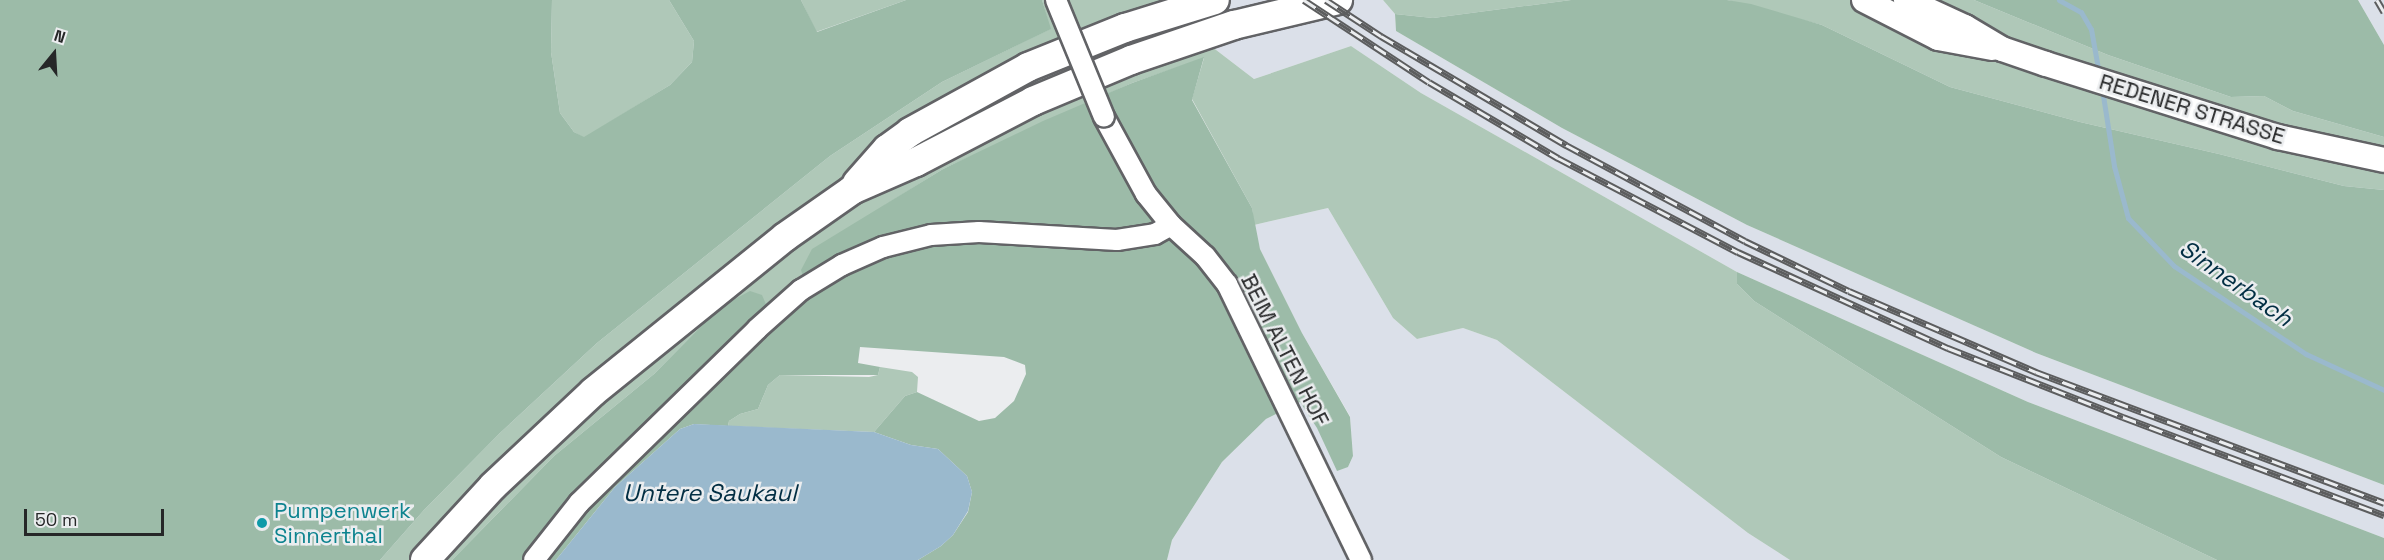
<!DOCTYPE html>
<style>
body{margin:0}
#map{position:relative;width:2384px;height:560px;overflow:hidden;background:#ebedef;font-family:"Space Grotesk",sans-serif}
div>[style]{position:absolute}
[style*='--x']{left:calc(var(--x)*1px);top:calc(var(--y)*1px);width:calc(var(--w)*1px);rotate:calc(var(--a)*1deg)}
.built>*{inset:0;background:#dbe0e9}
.green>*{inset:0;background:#afc8b8}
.forest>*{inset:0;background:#9cbba8}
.water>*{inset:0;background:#9ab9cd}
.stream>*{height:5px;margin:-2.5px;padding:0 2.5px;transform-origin:2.5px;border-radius:2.5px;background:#9ab9cd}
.roads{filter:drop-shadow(2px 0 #626366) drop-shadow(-2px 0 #626366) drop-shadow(0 2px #626366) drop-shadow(0 -2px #626366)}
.minor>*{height:20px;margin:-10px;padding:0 10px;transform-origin:10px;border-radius:10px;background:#fff}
.major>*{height:24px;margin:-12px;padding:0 12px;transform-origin:12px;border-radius:12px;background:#fff}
.highway>*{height:28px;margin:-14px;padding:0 14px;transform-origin:14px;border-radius:14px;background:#fff}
.rail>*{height:7px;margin-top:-3.5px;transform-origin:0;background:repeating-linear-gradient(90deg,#ebedef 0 14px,#5c5d5e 0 28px);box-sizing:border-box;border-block:2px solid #5c5d5e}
.bridges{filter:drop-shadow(2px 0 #626366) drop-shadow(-2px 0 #626366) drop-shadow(0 2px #626366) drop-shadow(0 -2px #626366)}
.minor-bridge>*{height:20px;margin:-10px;padding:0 10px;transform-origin:10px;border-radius:10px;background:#fff}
.dots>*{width:16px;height:16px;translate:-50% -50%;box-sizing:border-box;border:3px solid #ebedef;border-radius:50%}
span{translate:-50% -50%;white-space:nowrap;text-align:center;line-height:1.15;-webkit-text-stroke:5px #ebedef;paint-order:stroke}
.street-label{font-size:22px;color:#262728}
.culture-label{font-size:22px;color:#0d838f}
.left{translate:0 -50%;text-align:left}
.water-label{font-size:24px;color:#022e43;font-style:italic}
.north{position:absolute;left:24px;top:24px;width:60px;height:60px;-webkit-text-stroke:4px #ebedef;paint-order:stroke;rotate:18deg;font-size:16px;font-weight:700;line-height:24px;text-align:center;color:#262728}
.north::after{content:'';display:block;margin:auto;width:21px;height:27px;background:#262728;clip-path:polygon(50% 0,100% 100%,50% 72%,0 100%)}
.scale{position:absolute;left:24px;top:509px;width:140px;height:27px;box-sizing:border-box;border:3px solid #262728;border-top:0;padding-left:8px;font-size:18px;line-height:21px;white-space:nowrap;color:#262728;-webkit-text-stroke:4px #ebedef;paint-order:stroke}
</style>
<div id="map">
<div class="built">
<div style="clip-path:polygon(1164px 0,1383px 0,1395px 14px,1396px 31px,1562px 128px,1747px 225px,2036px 353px,2384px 485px,2384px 538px,2028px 402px,1737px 272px,1421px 93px,1351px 46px,1254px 79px,1207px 43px)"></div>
<div style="clip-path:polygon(2358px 0,2384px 0,2384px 45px)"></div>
<div style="clip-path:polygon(1328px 208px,1393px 318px,1417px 339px,1463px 328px,1497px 340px,1748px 533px,1790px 560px,1167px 560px,1172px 540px,1222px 462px,1266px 419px,1300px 402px,1348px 467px,1353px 456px,1350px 416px,1302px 333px,1260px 249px,1254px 225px)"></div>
</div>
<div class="green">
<div style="clip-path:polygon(552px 0,669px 0,694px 41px,692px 62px,670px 85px,584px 138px,574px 132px,560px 113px,551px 52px)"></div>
<div style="clip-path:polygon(801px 0,906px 0,816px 32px)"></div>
<div style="clip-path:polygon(1042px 0,1164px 0,1207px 43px,1254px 79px,1351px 46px,1421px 93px,1737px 272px,1737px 284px,1754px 301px,2001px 457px,2217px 560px,1790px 560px,1748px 533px,1497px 340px,1463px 328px,1417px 339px,1393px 318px,1328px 208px,1254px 225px,1252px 208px,1192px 99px,1204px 58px,1132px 83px,943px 169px,885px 205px,794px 308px,720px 307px,654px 374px,554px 456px,452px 560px,380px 560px,424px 510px,500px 433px,597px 343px,830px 156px,942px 82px,1050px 29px)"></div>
<div style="clip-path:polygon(1383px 0,1571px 0,1433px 18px,1395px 14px)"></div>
<div style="clip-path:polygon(1727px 0,1974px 0,2108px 55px,2231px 97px,2264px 96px,2293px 111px,2384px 137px,2384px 190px,2344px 186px,2219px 154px,2080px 122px,1950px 87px,1822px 25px)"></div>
<div style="clip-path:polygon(880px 367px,912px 372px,918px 377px,917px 392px,905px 396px,874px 432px,728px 426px,729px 421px,740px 414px,758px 409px,768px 385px,780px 375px,869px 377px,878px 375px)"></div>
</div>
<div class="forest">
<div style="clip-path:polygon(0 0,552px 0,551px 52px,560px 113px,574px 132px,584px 137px,670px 85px,692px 62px,694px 41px,669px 0,801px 0,817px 32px,906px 0,1042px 0,1051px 29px,942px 82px,830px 156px,597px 343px,500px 433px,424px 510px,380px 560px,0 560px)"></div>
<div style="clip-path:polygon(1571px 0,1727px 0,1751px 4px,1822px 25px,1950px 87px,2080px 122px,2219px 154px,2344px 186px,2384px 190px,2384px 485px,2036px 353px,1747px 225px,1562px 128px,1396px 31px,1395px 14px,1433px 18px)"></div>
<div style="clip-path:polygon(1974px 0,2358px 0,2384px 45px,2384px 137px,2293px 111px,2264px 96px,2231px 97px,2108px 55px)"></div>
<div style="clip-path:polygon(1204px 57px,1192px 100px,1252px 208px,1260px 249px,1302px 333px,1350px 417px,1353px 456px,1348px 467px,1337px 471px,1317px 428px,1300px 402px,1266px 419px,1222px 462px,1172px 540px,1167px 560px,918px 560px,941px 546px,953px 535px,968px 512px,972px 492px,967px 476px,938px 449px,911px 445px,874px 432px,905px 396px,917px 392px,979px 421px,995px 418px,1014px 401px,1026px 374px,1025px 365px,1004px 357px,860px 347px,858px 363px,880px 367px,878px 375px,780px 375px,768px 385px,758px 409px,740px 414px,729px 421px,728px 426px,694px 424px,680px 429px,615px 487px,556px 560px,452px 560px,554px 456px,654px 374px,720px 307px,750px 291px,762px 295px,768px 309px,809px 294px,801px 270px,812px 249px,943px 169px,1043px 121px,1132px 83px)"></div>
<div style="clip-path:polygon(1737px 272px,2028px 402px,2384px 538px,2384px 560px,2217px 560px,2001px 457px,1754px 301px,1737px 284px)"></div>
</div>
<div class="water">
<div style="clip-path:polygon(694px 424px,874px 432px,911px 445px,938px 449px,967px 476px,972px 492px,968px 511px,953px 535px,941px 546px,918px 560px,556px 560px,615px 487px,680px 429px)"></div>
</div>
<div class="stream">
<div style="--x:2059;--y:0;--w:25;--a:29"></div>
<div style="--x:2081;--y:12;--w:20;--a:60"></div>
<div style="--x:2091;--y:29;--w:46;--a:79.9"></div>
<div style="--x:2102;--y:89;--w:78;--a:81.1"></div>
<div style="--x:2114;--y:166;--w:54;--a:74.9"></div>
<div style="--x:2128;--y:218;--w:66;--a:46.2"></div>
<div style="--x:2174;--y:266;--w:159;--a:33.7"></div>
<div style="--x:2306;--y:354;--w:86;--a:24.8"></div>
</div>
<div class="roads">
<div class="minor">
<div style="--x:1104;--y:117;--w:88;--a:61.4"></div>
<div style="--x:1146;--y:194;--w:40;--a:51"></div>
<div style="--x:1171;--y:225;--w:46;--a:42.4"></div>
<div style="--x:1205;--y:256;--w:36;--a:52"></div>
<div style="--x:1227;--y:284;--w:307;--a:64.1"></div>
<div style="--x:534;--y:560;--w:73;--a:-51.7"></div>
<div style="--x:579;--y:503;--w:249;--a:-44.3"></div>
<div style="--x:757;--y:329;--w:59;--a:-41.6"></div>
<div style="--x:801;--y:290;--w:48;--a:-31.4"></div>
<div style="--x:842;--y:265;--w:45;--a:-23.7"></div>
<div style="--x:883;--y:247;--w:49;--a:-14"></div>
<div style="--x:931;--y:235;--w:48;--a:-3.6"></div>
<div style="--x:979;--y:232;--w:138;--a:3.3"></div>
<div style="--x:1117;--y:240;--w:38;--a:-9"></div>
<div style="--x:1155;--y:234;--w:18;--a:-29"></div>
</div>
<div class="major">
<div style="--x:1864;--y:0;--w:83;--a:27.2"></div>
<div style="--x:1938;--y:38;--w:55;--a:10.5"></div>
<div style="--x:1906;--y:0;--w:65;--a:24.6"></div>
<div style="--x:1965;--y:27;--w:43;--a:30.7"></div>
<div style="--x:2002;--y:49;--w:46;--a:18.8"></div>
<div style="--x:2046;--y:64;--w:243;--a:17.5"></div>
<div style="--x:2278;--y:137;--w:108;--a:12.2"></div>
</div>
<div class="highway">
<div style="--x:857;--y:183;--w:45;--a:-48.6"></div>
<div style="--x:887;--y:149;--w:29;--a:-36"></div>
<div style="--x:910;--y:132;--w:135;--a:-28.8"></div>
<div style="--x:1028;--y:67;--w:105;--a:-21.9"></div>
<div style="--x:1125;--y:28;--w:94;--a:-17.3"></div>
<div style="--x:425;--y:560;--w:100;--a:-47.4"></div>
<div style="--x:493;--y:486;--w:137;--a:-43.2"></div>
<div style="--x:593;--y:392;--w:247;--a:-38.9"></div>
<div style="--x:785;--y:237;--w:82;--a:-35"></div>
<div style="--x:852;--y:190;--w:70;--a:-23.6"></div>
<div style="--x:916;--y:162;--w:132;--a:-27.5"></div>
<div style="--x:1033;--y:101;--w:106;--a:-22.7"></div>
<div style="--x:1131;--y:60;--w:109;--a:-18.8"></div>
<div style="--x:1234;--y:25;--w:107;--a:-13.5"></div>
</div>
</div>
<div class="rail">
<div style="--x:1304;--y:0;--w:149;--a:33.3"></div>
<div style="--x:1429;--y:82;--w:150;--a:30.5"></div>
<div style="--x:1558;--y:158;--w:203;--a:27.6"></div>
<div style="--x:1738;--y:252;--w:231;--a:24.6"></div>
<div style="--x:1948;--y:348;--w:188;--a:21.5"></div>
<div style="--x:2123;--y:417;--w:279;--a:20.6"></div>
<div style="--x:1326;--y:0;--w:66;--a:33.2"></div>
<div style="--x:1381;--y:36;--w:215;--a:30.5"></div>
<div style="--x:1566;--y:145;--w:203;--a:28.2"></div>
<div style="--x:1745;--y:241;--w:115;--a:25.7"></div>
<div style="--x:1849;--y:291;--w:204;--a:23.4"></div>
<div style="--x:2036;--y:372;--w:372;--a:20.6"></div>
<div style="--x:2377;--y:0;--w:14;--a:60"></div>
</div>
<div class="bridges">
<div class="minor-bridge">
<div style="--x:1056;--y:0;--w:126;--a:67.7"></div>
</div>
</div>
<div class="dots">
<div style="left:262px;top:523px;background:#0f9aa8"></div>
</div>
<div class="street-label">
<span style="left:2192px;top:109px;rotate:17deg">REDENER STRASSE</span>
<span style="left:1285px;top:350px;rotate:63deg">BEIM ALTEN HOF</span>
</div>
<div class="culture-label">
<span class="left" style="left:274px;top:523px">Pumpenwerk<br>Sinnerthal</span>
</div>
<div class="water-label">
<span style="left:2236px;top:283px;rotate:35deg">Sinnerbach</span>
<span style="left:710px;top:493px">Untere Saukaul</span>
</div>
<div class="north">N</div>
<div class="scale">50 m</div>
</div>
